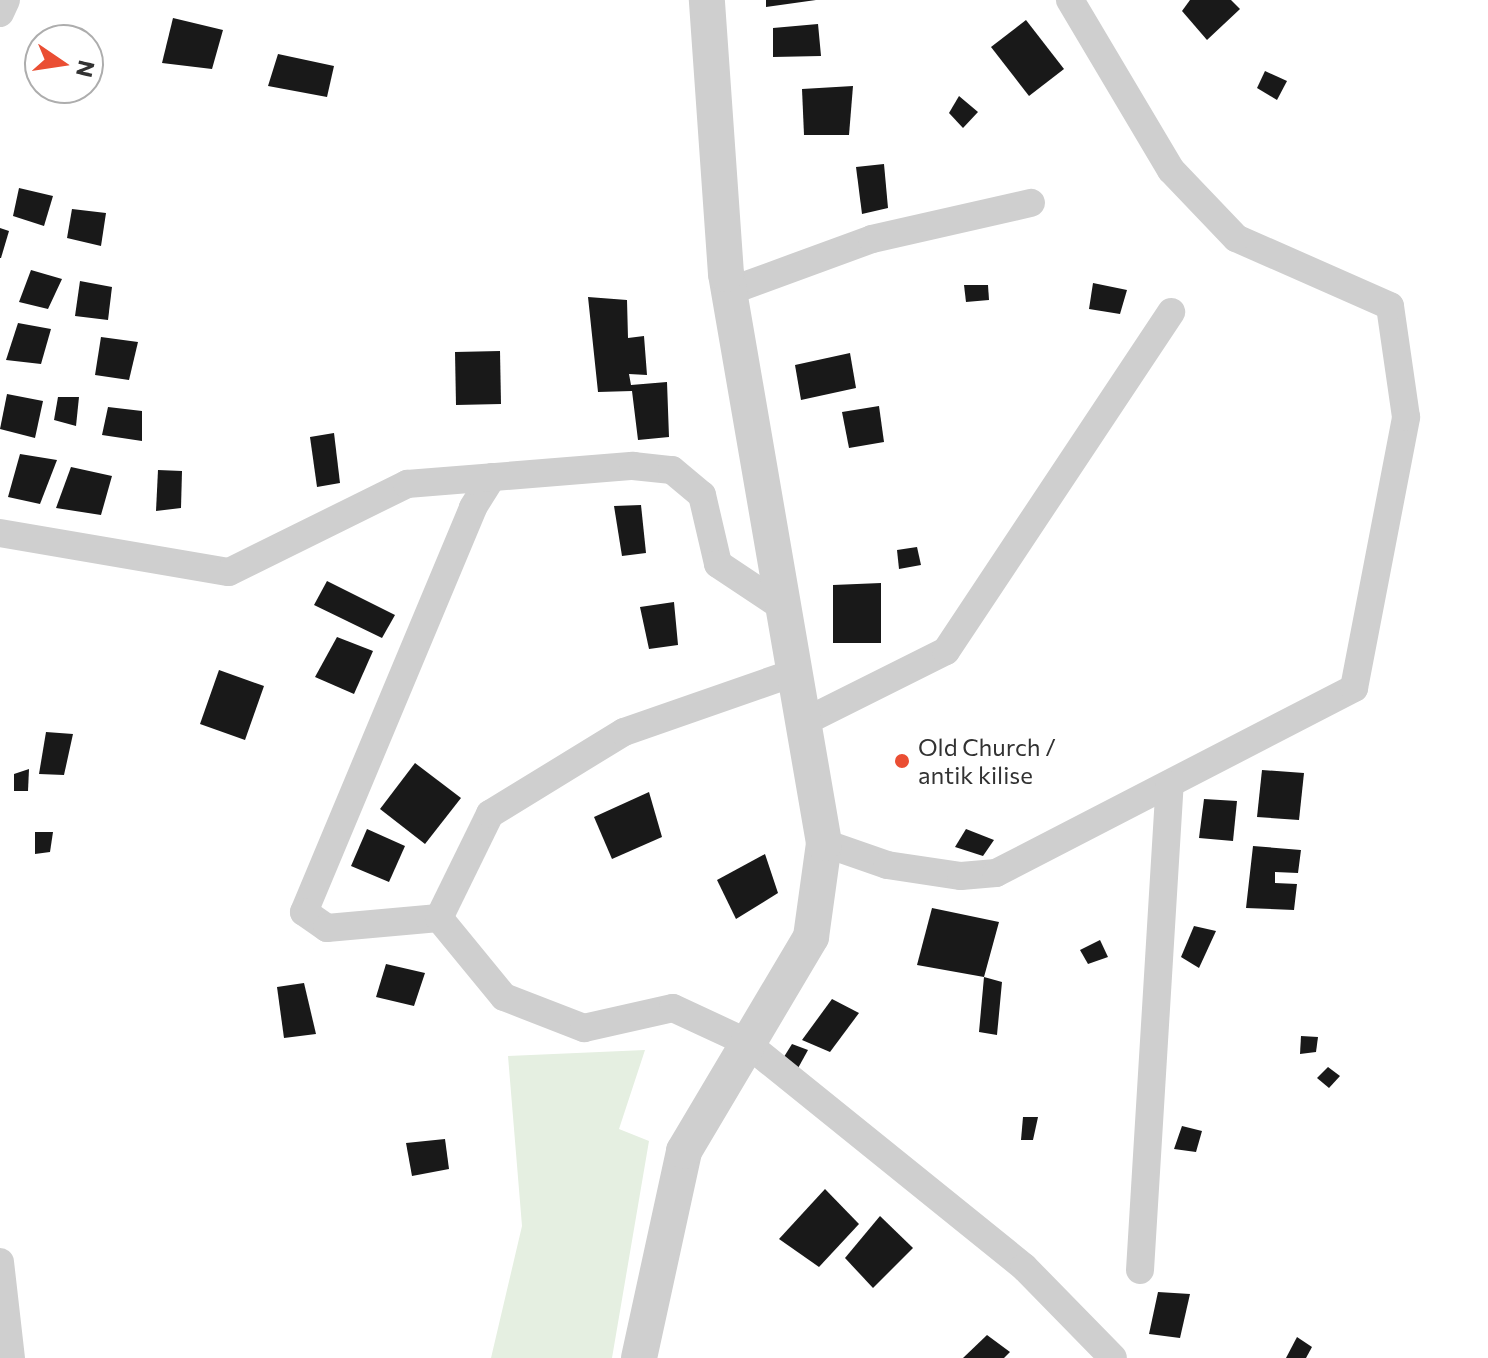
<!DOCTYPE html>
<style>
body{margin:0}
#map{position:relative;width:1488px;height:1358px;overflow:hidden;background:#fff;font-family:Commissioner,sans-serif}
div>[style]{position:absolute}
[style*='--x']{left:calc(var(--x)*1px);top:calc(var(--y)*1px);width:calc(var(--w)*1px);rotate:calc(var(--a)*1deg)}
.green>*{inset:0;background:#e5efe1}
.building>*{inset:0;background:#191919}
.minor>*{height:28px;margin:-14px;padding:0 14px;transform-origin:14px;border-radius:14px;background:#cfcfcf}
.tertiary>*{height:36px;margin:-18px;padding:0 18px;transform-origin:18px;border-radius:18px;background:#cfcfcf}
.dots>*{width:22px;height:22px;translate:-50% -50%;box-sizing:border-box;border:4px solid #fff;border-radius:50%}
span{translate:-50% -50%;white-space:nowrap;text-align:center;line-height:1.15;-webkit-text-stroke:8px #fff;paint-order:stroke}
.poi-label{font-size:24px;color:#323232}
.left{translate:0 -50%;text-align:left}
.north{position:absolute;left:24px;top:24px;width:80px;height:80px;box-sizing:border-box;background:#fff;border:2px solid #adadad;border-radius:50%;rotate:103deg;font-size:22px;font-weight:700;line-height:32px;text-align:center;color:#323232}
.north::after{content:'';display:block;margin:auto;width:28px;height:36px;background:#ea4e33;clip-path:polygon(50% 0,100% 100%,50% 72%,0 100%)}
</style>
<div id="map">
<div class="green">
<div style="clip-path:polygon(645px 1050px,619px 1129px,649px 1141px,612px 1358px,491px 1358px,522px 1226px,508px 1056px)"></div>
</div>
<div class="building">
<div style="clip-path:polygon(766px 0,816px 0,766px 7px)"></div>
<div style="clip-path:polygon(1190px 0,1231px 0,1240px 9px,1207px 40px,1182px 11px)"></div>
<div style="clip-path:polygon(173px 18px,223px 30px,212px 69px,162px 63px)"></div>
<div style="clip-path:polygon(1026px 20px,1064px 69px,1029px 96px,991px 47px)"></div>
<div style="clip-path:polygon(818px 24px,821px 56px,773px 57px,773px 28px)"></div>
<div style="clip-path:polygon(278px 54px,334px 66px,327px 97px,268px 86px)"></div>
<div style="clip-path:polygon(1265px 71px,1287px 81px,1277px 100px,1257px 88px)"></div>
<div style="clip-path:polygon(853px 86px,849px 135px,804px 135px,802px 89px)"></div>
<div style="clip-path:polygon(959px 96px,978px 112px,963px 128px,949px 113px)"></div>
<div style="clip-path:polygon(884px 164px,888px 208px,862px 214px,856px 167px)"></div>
<div style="clip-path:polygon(19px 188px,53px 196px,44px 226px,13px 216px)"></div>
<div style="clip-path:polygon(72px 209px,106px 213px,101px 246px,67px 238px)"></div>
<div style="clip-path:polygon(0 228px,9px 231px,1px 258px,0 258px)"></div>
<div style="clip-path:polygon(31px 270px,62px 279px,48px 309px,19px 302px)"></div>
<div style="clip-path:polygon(80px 281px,112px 287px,108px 320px,75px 316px)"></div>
<div style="clip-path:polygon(1093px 283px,1127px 290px,1120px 314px,1089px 309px)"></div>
<div style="clip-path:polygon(964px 285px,988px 285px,989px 300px,966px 302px)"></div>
<div style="clip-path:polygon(588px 297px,627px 300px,628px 338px,644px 336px,647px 375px,629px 374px,631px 385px,667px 382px,669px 437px,638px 440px,632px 391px,598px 392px)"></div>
<div style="clip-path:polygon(18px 323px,51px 329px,41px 364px,6px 360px)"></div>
<div style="clip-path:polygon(101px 337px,138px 342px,129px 380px,95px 375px)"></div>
<div style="clip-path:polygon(500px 351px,501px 404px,456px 405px,455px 352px)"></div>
<div style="clip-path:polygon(850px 353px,856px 388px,801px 400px,795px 365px)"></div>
<div style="clip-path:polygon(7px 394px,43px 401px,35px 438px,0 429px)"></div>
<div style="clip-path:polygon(58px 397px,79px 397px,76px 426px,54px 420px)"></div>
<div style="clip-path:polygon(879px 406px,884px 442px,849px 448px,842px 412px)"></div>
<div style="clip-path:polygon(108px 407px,142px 411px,142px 441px,102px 435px)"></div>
<div style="clip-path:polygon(334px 433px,340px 483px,317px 487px,310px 437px)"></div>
<div style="clip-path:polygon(20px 454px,57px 460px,40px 504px,8px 497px)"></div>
<div style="clip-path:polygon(71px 467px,112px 476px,101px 515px,56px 508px)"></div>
<div style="clip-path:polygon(158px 470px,182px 471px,181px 508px,156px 511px)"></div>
<div style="clip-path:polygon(641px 505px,646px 553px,622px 556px,614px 506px)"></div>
<div style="clip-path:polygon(917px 547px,921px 565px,899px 569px,897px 550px)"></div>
<div style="clip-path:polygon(327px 581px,395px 615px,382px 638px,314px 605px)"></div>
<div style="clip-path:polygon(881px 583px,881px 643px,833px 643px,833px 585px)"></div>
<div style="clip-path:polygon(674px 602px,678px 645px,649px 649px,640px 607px)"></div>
<div style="clip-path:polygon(337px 637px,373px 651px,354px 694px,315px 677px)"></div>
<div style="clip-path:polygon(219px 670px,264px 686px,245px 740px,200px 724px)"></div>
<div style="clip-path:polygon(46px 732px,73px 734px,64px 775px,39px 774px)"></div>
<div style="clip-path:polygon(415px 763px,461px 798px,425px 844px,380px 809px)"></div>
<div style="clip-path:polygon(29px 769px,28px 791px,14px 791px,14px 774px)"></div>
<div style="clip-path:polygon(1262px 770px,1304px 773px,1299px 820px,1257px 817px)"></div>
<div style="clip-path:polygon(649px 792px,662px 837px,612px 859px,594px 817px)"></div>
<div style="clip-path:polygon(1204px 799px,1237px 801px,1233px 841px,1199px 838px)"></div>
<div style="clip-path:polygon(367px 829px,405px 846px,389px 882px,351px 866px)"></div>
<div style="clip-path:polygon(966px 829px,994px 840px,983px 856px,955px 847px)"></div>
<div style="clip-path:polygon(35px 832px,53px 832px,50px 852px,35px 854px)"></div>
<div style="clip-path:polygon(1253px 846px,1301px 850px,1298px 873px,1275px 872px,1275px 883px,1297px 884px,1294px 910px,1246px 908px)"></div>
<div style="clip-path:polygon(765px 854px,778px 893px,736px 919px,717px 880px)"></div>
<div style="clip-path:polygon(932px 908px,999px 922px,984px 977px,917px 965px)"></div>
<div style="clip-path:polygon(1194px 926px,1216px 931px,1199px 968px,1181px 957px)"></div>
<div style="clip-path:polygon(1100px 940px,1108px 957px,1088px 964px,1080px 950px)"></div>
<div style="clip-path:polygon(386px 964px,425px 973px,414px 1006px,376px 997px)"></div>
<div style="clip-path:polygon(984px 977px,1002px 982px,997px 1035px,979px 1032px)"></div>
<div style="clip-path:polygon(304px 983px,316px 1034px,284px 1038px,277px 987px)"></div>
<div style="clip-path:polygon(832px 999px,859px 1013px,830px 1052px,802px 1040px)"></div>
<div style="clip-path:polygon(1301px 1036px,1318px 1037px,1316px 1052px,1300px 1054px)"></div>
<div style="clip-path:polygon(792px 1044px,808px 1050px,797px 1070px,782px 1060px)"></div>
<div style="clip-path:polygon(1328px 1067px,1340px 1076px,1329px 1088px,1317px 1078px)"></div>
<div style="clip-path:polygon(1023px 1117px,1038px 1117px,1033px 1140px,1021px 1140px)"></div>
<div style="clip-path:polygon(1182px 1126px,1202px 1131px,1196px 1152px,1174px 1149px)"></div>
<div style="clip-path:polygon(445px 1139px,449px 1169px,412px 1176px,406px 1143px)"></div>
<div style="clip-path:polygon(825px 1189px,859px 1224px,819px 1267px,779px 1239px)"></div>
<div style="clip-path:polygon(880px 1216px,913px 1248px,873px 1288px,845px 1258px)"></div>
<div style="clip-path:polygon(1158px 1292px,1190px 1294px,1180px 1338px,1149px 1334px)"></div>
<div style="clip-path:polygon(987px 1335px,1010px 1352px,1004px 1358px,963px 1358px)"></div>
<div style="clip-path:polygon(1297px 1337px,1312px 1347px,1306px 1358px,1286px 1358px)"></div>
</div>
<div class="minor">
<div style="--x:0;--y:13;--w:14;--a:-65"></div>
<div style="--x:730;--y:291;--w:151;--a:-20.1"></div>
<div style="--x:872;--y:239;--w:163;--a:-12.8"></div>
<div style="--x:492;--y:477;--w:36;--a:122"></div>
<div style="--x:473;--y:508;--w:438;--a:112.7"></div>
<div style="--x:304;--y:912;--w:28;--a:35"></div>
<div style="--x:327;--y:928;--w:112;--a:-5.1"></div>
<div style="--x:439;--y:918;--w:102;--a:50.6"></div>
<div style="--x:504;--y:997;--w:86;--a:21.2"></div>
<div style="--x:584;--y:1028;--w:91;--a:-12.7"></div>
<div style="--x:673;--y:1008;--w:78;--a:24.9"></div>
<div style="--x:744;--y:1041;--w:360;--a:38.9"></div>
<div style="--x:1024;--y:1267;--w:127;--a:45.6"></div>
<div style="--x:0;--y:533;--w:232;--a:9.7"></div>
<div style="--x:229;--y:572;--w:199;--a:-26.3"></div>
<div style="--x:407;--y:484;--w:227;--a:-4.6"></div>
<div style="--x:633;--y:466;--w:39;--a:6"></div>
<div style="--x:672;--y:470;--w:39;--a:40"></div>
<div style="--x:702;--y:495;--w:71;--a:76.9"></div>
<div style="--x:718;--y:564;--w:72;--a:33.7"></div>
<div style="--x:802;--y:723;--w:161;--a:-26.6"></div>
<div style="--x:946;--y:651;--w:407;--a:-56.4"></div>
<div style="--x:824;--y:843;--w:67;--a:19.2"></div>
<div style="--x:887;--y:865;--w:75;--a:8.5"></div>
<div style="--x:961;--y:876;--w:35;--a:-5"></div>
<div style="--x:996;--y:873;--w:403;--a:-27.3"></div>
<div style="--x:1354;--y:688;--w:276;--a:-79.1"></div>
<div style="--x:1406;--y:417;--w:112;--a:-98.2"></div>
<div style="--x:1390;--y:306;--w:168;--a:-156.2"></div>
<div style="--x:1236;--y:238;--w:94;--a:-133.7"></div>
<div style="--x:1171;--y:170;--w:198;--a:-120.7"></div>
<div style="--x:439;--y:918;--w:116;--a:-63.9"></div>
<div style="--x:490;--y:814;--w:157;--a:-31.5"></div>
<div style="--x:624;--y:732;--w:179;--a:-19.2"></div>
<div style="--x:0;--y:1262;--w:97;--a:83.5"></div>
<div style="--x:1140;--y:1270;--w:486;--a:-86.5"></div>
</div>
<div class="tertiary">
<div style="--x:639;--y:1358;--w:212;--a:-77.7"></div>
<div style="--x:684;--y:1151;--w:249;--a:-59.3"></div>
<div style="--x:811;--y:937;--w:95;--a:-82.1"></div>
<div style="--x:824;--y:843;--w:577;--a:-99.77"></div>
<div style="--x:726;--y:274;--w:275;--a:-94"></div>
</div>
<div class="dots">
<div style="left:902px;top:761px;background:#ea4e33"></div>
</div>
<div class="poi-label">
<span class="left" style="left:918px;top:761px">Old Church /<br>antik kilise</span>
</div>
<div class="north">N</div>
</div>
